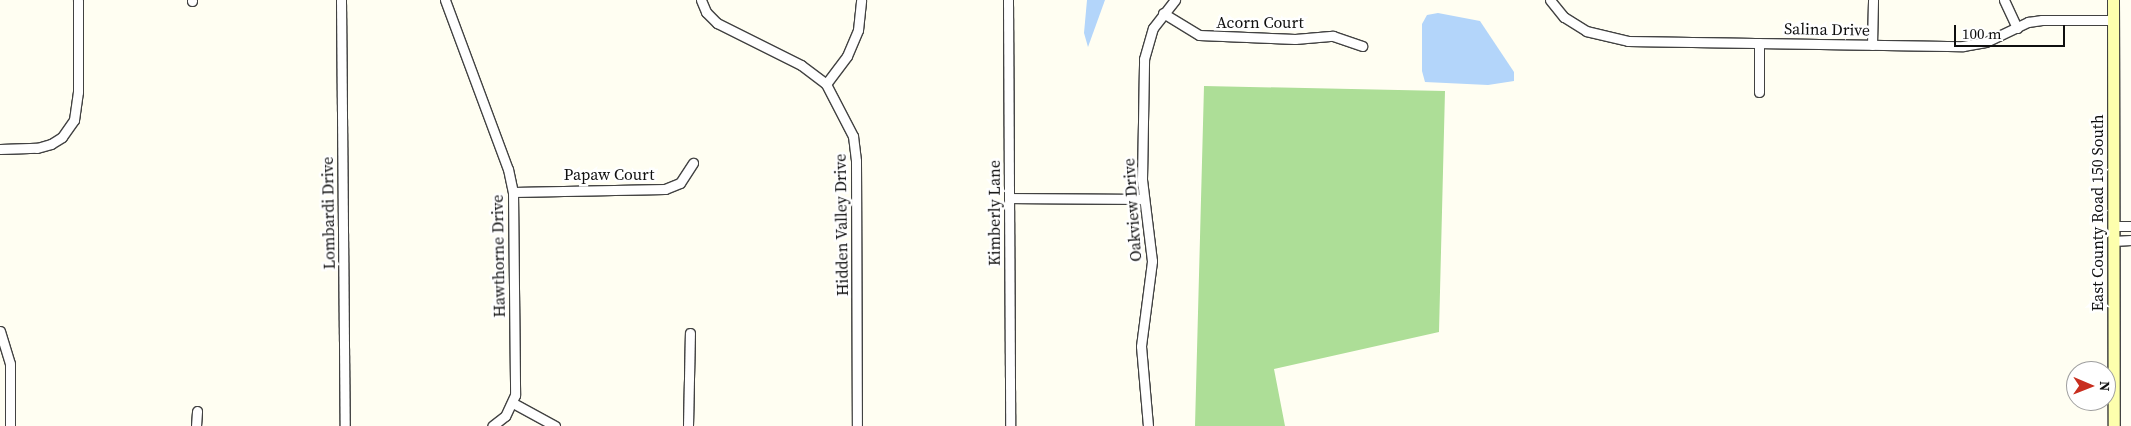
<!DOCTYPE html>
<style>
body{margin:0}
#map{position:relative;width:2131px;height:426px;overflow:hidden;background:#fffef2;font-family:"Source Serif 4",serif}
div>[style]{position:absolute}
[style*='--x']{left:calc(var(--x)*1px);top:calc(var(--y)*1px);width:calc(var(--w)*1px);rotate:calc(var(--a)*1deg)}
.forest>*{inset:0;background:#adde97}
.water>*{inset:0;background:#b3d5fa}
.roads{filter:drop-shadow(1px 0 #424242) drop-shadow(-1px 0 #424242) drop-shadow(0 1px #424242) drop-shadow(0 -1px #424242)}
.street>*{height:9px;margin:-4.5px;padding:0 4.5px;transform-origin:4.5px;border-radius:4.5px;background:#fff}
.secondary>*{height:11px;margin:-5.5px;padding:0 5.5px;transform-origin:5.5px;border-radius:5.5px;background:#fdffad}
span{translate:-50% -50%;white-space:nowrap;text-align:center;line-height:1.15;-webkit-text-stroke:5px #fff;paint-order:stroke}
.street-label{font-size:16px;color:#0f0f0f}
.north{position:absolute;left:2066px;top:361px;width:50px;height:50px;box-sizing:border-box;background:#fff;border:1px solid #9f9f9f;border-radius:50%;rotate:91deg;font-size:14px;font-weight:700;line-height:20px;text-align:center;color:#0f0f0f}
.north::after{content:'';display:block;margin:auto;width:18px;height:22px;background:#c82e1f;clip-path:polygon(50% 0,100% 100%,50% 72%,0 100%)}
.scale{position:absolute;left:1954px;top:25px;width:111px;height:22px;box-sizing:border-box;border:2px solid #0f0f0f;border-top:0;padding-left:6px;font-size:15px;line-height:18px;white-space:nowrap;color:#0f0f0f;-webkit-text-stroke:4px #fff;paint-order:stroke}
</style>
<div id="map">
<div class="forest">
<div style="clip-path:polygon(1204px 86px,1445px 91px,1439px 332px,1274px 369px,1285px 426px,1195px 426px)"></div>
</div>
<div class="water">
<div style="clip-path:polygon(1087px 0,1105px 0,1088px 47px,1084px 33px)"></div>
<div style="clip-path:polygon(1438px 13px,1480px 21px,1514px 72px,1514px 81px,1488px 85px,1425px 82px,1422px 71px,1422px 24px,1427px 15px)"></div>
</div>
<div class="roads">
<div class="street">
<div style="--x:192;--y:0;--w:1;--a:90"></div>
<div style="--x:341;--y:0;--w:426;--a:89.5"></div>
<div style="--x:445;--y:0;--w:180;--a:69.6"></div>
<div style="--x:508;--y:169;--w:24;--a:78"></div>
<div style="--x:513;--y:192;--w:203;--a:89.4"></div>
<div style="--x:515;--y:395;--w:23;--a:115"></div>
<div style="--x:505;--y:416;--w:16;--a:142"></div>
<div style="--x:701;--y:0;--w:13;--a:67"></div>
<div style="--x:706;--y:12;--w:16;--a:45"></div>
<div style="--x:717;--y:23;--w:94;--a:26.6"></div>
<div style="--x:801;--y:65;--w:31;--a:37"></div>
<div style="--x:826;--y:84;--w:59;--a:62.6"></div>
<div style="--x:853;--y:136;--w:25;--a:83"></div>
<div style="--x:856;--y:161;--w:265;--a:89.8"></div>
<div style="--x:1008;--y:0;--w:426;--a:89.7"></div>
<div style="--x:1550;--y:0;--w:22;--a:51"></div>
<div style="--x:1564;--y:17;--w:26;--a:32"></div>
<div style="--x:1586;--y:31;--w:43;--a:13.4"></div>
<div style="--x:1628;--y:41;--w:335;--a:0.9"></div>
<div style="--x:1963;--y:46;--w:23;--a:-10"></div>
<div style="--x:1986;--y:42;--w:47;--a:-25.5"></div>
<div style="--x:2028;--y:22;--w:14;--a:-8"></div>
<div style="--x:2042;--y:20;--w:71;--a:0"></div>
<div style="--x:2004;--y:0;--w:31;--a:65"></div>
<div style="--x:1163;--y:13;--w:42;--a:31.4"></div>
<div style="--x:1199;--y:35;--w:96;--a:2.4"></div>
<div style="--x:1295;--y:39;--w:38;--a:-5"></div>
<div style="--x:1333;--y:36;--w:31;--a:19"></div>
<div style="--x:1872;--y:45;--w:45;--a:-88.7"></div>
<div style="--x:826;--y:84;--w:35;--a:-53"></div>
<div style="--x:847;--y:56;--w:28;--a:-67"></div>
<div style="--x:858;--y:30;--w:30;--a:-84"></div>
<div style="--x:1759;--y:92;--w:49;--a:-90"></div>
<div style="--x:0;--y:149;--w:37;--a:-2"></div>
<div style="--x:37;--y:148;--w:15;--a:-16"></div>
<div style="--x:51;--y:144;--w:13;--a:-32"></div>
<div style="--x:62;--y:137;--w:21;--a:-55"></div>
<div style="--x:74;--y:120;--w:28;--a:-82"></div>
<div style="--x:78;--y:92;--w:92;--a:-90"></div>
<div style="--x:513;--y:192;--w:152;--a:-1.1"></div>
<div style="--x:665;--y:189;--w:16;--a:-22"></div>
<div style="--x:680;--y:183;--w:24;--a:-57"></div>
<div style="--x:1009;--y:198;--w:135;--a:0.4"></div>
<div style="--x:2113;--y:226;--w:18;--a:0"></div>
<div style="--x:2113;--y:241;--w:18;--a:-3"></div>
<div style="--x:0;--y:331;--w:34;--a:73"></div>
<div style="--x:10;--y:364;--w:62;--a:90"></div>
<div style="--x:513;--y:403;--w:48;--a:28.7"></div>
<div style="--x:196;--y:426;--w:15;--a:-86"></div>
<div style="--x:688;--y:426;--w:93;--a:-88.8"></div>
<div style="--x:1148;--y:426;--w:80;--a:-95"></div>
<div style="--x:1141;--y:346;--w:86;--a:-82.6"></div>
<div style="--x:1152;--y:261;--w:83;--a:-97"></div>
<div style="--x:1142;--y:179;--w:120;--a:-89"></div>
<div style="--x:1144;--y:59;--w:32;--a:-74"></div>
<div style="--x:1153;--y:28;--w:36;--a:-52"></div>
</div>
<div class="secondary">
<div style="--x:2113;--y:0;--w:426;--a:89.9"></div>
</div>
</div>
<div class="street-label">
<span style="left:1260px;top:22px">Acorn Court</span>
<span style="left:1827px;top:29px;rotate:1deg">Salina Drive</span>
<span style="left:609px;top:174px">Papaw Court</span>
<span style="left:1132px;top:210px;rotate:-94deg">Oakview Drive</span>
<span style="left:328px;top:213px;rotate:-91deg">Lombardi Drive</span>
<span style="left:994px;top:213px;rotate:-90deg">Kimberly Lane</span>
<span style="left:2097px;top:213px;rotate:-90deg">East County Road 150 South</span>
<span style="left:841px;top:225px;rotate:-91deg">Hidden Valley Drive</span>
<span style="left:498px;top:256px;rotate:-91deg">Hawthorne Drive</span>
</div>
<div class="north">N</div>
<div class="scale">100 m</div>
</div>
